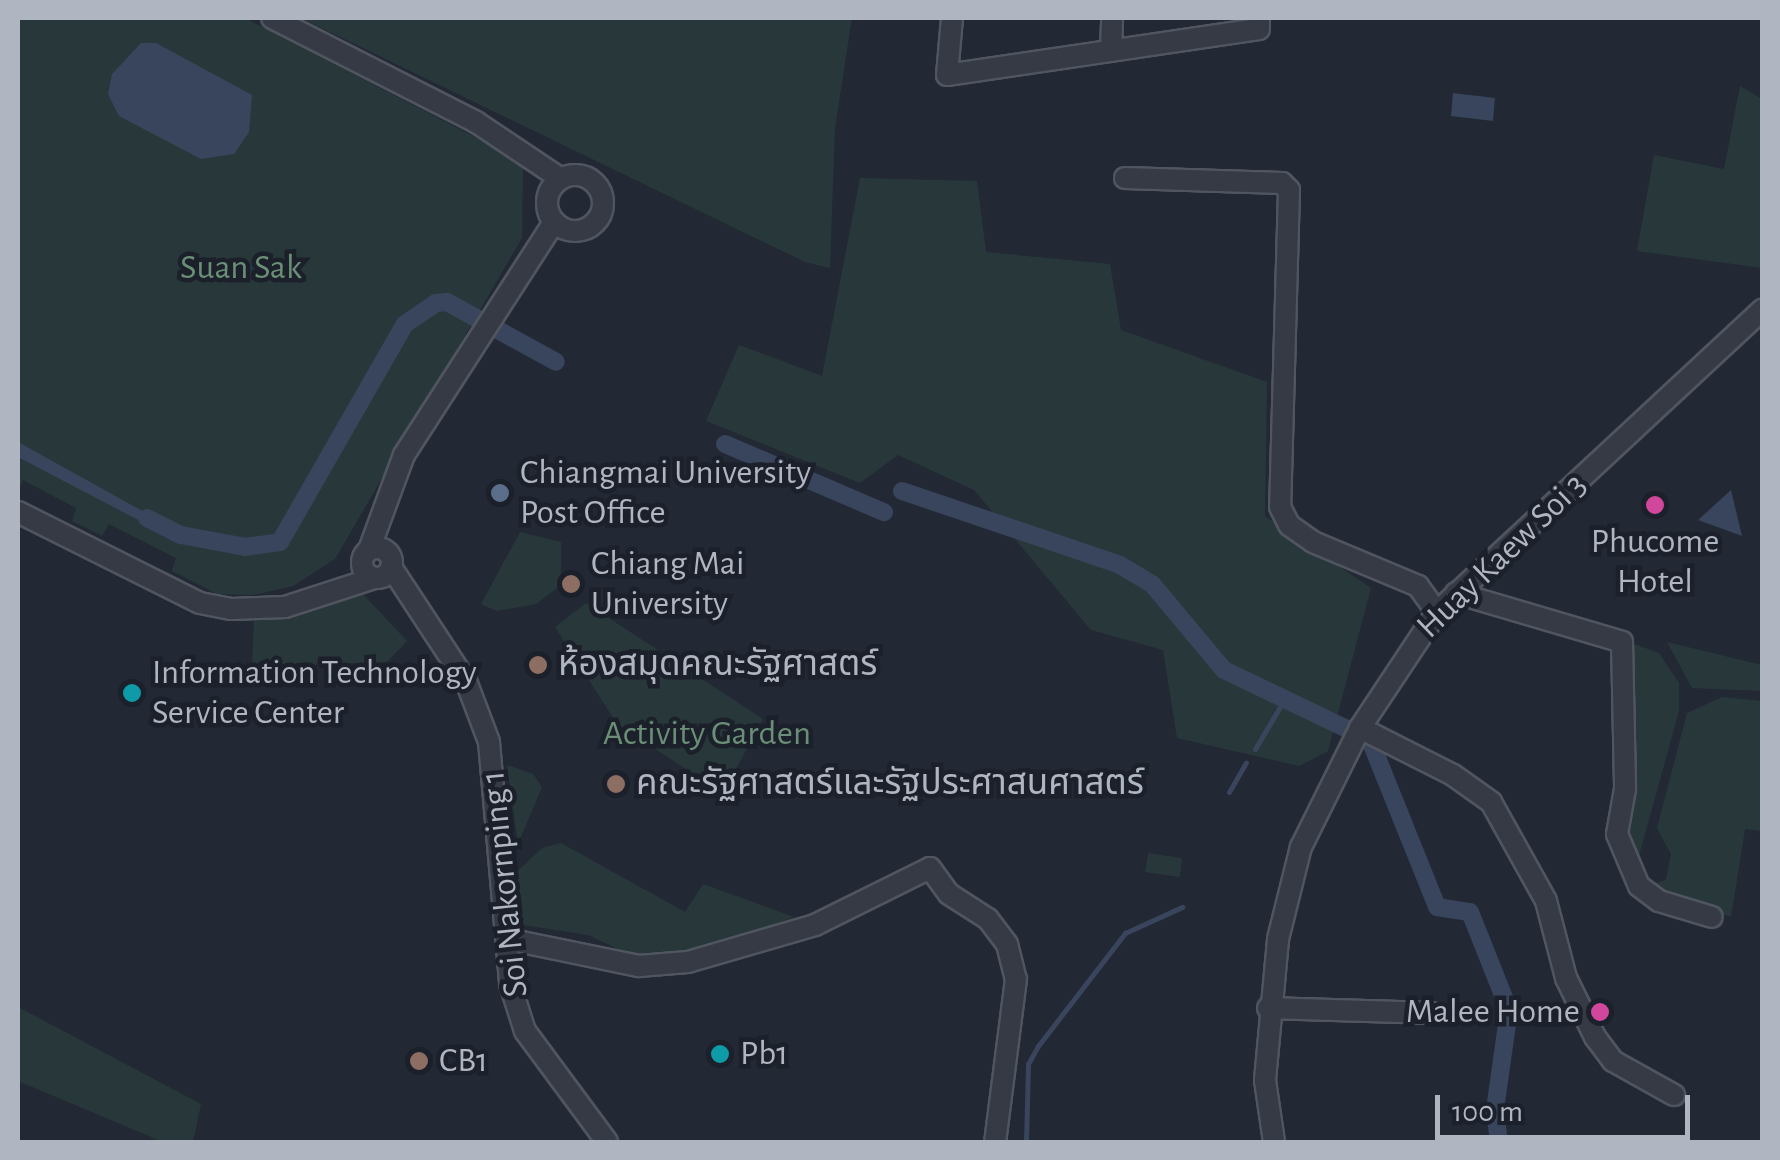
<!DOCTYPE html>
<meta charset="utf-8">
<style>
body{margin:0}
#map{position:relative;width:1780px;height:1160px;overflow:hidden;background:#222834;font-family:"Alegreya Sans","Noto Sans Thai",sans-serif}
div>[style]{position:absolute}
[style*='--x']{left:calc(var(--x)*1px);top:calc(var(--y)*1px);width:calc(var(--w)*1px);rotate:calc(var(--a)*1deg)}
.green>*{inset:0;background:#28383a}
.water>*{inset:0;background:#39455c}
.stream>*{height:5px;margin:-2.5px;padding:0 2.5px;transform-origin:2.5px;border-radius:2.5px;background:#39455c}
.canal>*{height:18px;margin:-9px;padding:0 9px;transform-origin:9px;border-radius:9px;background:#39455c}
.roads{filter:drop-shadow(2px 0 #505560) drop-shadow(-2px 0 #505560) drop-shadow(0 2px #505560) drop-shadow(0 -2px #505560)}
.street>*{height:20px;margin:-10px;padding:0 10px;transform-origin:10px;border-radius:10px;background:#353a45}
.street>.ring{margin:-10px;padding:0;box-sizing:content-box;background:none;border:20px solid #353a45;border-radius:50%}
.dots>*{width:28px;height:28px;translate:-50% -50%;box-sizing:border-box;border:5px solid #1b202a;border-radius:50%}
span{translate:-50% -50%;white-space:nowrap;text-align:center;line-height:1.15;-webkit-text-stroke:9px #1b202a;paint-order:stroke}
.park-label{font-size:35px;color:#6a8f76}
.poi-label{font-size:35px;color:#b0b5c2}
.left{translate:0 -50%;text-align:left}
.right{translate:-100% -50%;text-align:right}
.street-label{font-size:35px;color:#b0b5c2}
.frame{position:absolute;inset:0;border:20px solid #b0b5c2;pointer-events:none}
.scale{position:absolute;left:1435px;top:1095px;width:255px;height:45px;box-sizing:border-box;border:5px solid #b0b5c2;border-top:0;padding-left:12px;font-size:30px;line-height:35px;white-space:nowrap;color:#b0b5c2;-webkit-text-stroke:8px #1b202a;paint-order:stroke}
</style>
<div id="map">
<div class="green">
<div style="clip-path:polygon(18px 18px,245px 18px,523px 162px,522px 238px,335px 559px,293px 586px,253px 595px,217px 594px,172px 571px,176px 558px,109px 524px,102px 536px,72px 521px,76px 508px,23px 480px,18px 491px)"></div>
<div style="clip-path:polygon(301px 18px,852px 18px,835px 128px,830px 268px,805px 262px)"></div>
<div style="clip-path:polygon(1740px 86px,1762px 99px,1762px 268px,1637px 251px,1654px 155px,1724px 169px)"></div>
<div style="clip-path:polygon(860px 178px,977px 181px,986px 252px,1110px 264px,1121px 330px,1267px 382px,1265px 516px,1371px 588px,1328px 751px,1299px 766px,1177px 738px,1163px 650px,1091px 630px,974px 490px,898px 455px,860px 483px,706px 421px,739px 345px,822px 376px)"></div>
<div style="clip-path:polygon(520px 532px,561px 542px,561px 585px,536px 604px,497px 611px,481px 604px)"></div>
<div style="clip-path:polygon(362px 593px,407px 641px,387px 662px,252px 667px,254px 618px)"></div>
<div style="clip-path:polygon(586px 603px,763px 719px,723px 793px,617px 724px,555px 627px)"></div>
<div style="clip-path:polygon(1629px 642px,1659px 653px,1679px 683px,1679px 711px,1637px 863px,1621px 821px)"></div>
<div style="clip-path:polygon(1667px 642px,1762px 665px,1762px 691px,1692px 688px)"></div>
<div style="clip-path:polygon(1722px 697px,1762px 701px,1762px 831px,1745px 829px,1731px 917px,1660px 895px,1649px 885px,1666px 880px,1671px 854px,1657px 828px,1687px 713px)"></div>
<div style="clip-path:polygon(507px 765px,533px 774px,542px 787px,518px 844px)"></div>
<div style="clip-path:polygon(561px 843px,685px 912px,703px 884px,794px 917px,711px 948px,633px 956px,588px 935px,517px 924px,510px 878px,542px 848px)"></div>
<div style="clip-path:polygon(1148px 853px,1182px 858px,1180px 877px,1145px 872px)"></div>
<div style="clip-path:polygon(18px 1007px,201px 1104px,193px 1142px,163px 1142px,18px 1081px)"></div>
</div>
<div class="water">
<div style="clip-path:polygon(141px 43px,156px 43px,252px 95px,249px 132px,234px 154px,201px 159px,119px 116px,108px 94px,112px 74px)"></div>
<div style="clip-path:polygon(1453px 93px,1495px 98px,1493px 121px,1451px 116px)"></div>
<div style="clip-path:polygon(18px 442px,164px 523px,165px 534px,18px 457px)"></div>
<div style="clip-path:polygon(1731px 490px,1742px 536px,1698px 520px)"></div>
</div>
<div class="stream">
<div style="--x:1255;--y:749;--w:57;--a:-59.4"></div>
<div style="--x:1229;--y:792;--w:34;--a:-60"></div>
<div style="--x:1026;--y:1142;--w:78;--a:-88.5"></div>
<div style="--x:1028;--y:1064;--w:21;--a:-61"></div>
<div style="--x:1038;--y:1046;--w:143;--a:-52.4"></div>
<div style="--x:1125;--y:933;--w:63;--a:-24.5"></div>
</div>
<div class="canal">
<div style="--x:725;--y:444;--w:173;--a:23.2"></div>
<div style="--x:902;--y:491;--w:230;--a:18.7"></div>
<div style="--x:1120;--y:565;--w:37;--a:31"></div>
<div style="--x:1152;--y:584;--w:112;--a:50.1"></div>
<div style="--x:1224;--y:670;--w:162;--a:25.6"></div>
<div style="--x:1370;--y:740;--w:180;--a:68.1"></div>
<div style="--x:1437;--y:907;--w:33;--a:9"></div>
<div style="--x:1470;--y:912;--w:105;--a:68.3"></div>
<div style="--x:1509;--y:1010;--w:101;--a:98"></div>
<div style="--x:1495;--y:1110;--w:32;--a:83"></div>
<div style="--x:147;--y:518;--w:38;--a:27"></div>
<div style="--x:181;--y:535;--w:65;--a:10.6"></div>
<div style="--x:245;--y:547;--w:35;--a:-8"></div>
<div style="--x:280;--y:542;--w:251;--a:-60.2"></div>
<div style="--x:405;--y:324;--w:37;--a:-34"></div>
<div style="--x:436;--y:303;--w:11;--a:-5"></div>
<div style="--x:447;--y:302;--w:124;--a:28.8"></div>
</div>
<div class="roads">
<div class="street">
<div style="--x:272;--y:18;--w:229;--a:27"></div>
<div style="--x:476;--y:122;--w:102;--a:33.8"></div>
<div style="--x:952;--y:18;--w:57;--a:95"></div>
<div style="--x:947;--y:75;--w:315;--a:-8.4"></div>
<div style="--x:1259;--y:29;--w:11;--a:-90"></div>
<div style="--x:1111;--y:51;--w:33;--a:-88"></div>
<div class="ring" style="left:547px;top:175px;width:36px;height:36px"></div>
<div style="--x:1125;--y:178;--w:157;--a:1.8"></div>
<div style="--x:1282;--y:183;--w:10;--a:45"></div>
<div style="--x:1289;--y:190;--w:317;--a:91.6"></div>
<div style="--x:1280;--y:507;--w:20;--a:63"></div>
<div style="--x:1289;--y:525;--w:29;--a:35"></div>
<div style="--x:1313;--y:542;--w:114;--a:22.7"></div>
<div style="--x:1418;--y:586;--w:32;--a:54"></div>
<div style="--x:18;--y:512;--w:203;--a:26.6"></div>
<div style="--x:200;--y:603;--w:32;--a:11"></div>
<div style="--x:231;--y:609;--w:54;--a:-2.1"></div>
<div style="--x:285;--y:607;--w:94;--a:-18"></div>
<div class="ring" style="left:362px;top:548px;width:10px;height:10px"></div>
<div style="--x:369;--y:550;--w:101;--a:-69.8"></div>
<div style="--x:404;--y:455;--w:277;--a:-57.2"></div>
<div style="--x:391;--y:567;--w:136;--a:56.7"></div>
<div style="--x:466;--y:681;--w:65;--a:69.3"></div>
<div style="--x:489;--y:742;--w:243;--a:85"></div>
<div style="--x:510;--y:984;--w:49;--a:72.3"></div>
<div style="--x:525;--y:1031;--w:138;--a:53.5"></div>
<div style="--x:1456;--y:593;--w:173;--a:16.4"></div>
<div style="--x:1622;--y:642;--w:147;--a:88.8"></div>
<div style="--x:1625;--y:789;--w:46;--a:100.1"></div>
<div style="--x:1617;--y:834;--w:56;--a:67.1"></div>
<div style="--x:1639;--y:886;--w:25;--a:37"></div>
<div style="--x:1659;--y:901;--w:55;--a:16.8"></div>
<div style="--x:1360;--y:728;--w:104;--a:26.8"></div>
<div style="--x:1453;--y:775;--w:47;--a:35.4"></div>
<div style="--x:1491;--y:802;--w:113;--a:60.9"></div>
<div style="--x:1546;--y:901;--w:80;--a:75.4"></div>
<div style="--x:1566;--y:978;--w:66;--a:63.8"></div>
<div style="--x:1595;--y:1037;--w:30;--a:53"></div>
<div style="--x:1613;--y:1061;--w:70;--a:29.1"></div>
<div style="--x:507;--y:939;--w:135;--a:11.6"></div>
<div style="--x:639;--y:966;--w:49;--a:-4.7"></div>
<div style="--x:688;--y:962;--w:132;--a:-16.2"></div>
<div style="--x:815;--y:925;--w:128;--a:-26.4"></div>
<div style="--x:930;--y:868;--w:32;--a:54"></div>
<div style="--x:949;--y:894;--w:46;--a:32.7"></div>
<div style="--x:988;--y:919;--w:31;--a:53"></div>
<div style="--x:1007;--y:944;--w:36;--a:76"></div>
<div style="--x:1016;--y:979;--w:164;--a:97.3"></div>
<div style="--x:1268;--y:1008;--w:164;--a:1.7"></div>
<div style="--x:1274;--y:1142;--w:63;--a:-98.3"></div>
<div style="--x:1265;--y:1080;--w:142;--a:-84.7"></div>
<div style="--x:1278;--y:939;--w:95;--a:-76"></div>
<div style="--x:1301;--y:847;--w:133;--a:-63.6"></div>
<div style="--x:1360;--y:728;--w:139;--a:-56.4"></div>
<div style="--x:1437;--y:612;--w:444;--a:-42.9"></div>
</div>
</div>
<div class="dots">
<div style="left:500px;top:493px;background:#5c6f8a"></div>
<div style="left:1655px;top:505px;background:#d1479c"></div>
<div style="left:571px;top:584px;background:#8d6e63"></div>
<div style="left:538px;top:665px;background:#8d6e63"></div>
<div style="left:132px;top:693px;background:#0f9aa8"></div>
<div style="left:616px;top:784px;background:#8d6e63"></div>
<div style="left:1600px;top:1012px;background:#d1479c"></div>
<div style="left:720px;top:1054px;background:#0f9aa8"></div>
<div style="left:419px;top:1061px;background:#8d6e63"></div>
</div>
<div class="park-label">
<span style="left:241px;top:268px">Suan Sak</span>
<span style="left:707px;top:734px">Activity Garden</span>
</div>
<div class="poi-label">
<span class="left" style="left:520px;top:493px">Chiangmai University<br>Post Office</span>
<span style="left:1655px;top:562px">Phucome<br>Hotel</span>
<span class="left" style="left:591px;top:584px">Chiang Mai<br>University</span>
<span class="left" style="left:558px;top:665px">ห้องสมุดคณะรัฐศาสตร์</span>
<span class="left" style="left:152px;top:693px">Information Technology<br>Service Center</span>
<span class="left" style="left:636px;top:784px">คณะรัฐศาสตร์และรัฐประศาสนศาสตร์</span>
<span class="right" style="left:1580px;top:1012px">Malee Home</span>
<span class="left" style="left:740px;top:1054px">Pb1</span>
<span class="left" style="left:439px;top:1061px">CB1</span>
</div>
<div class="street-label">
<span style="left:1502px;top:556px;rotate:-44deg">Huay Kaew Soi 3</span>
<span style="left:505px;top:884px;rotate:-96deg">Soi Nakornping 1</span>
</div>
<div class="frame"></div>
<div class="scale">100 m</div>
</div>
